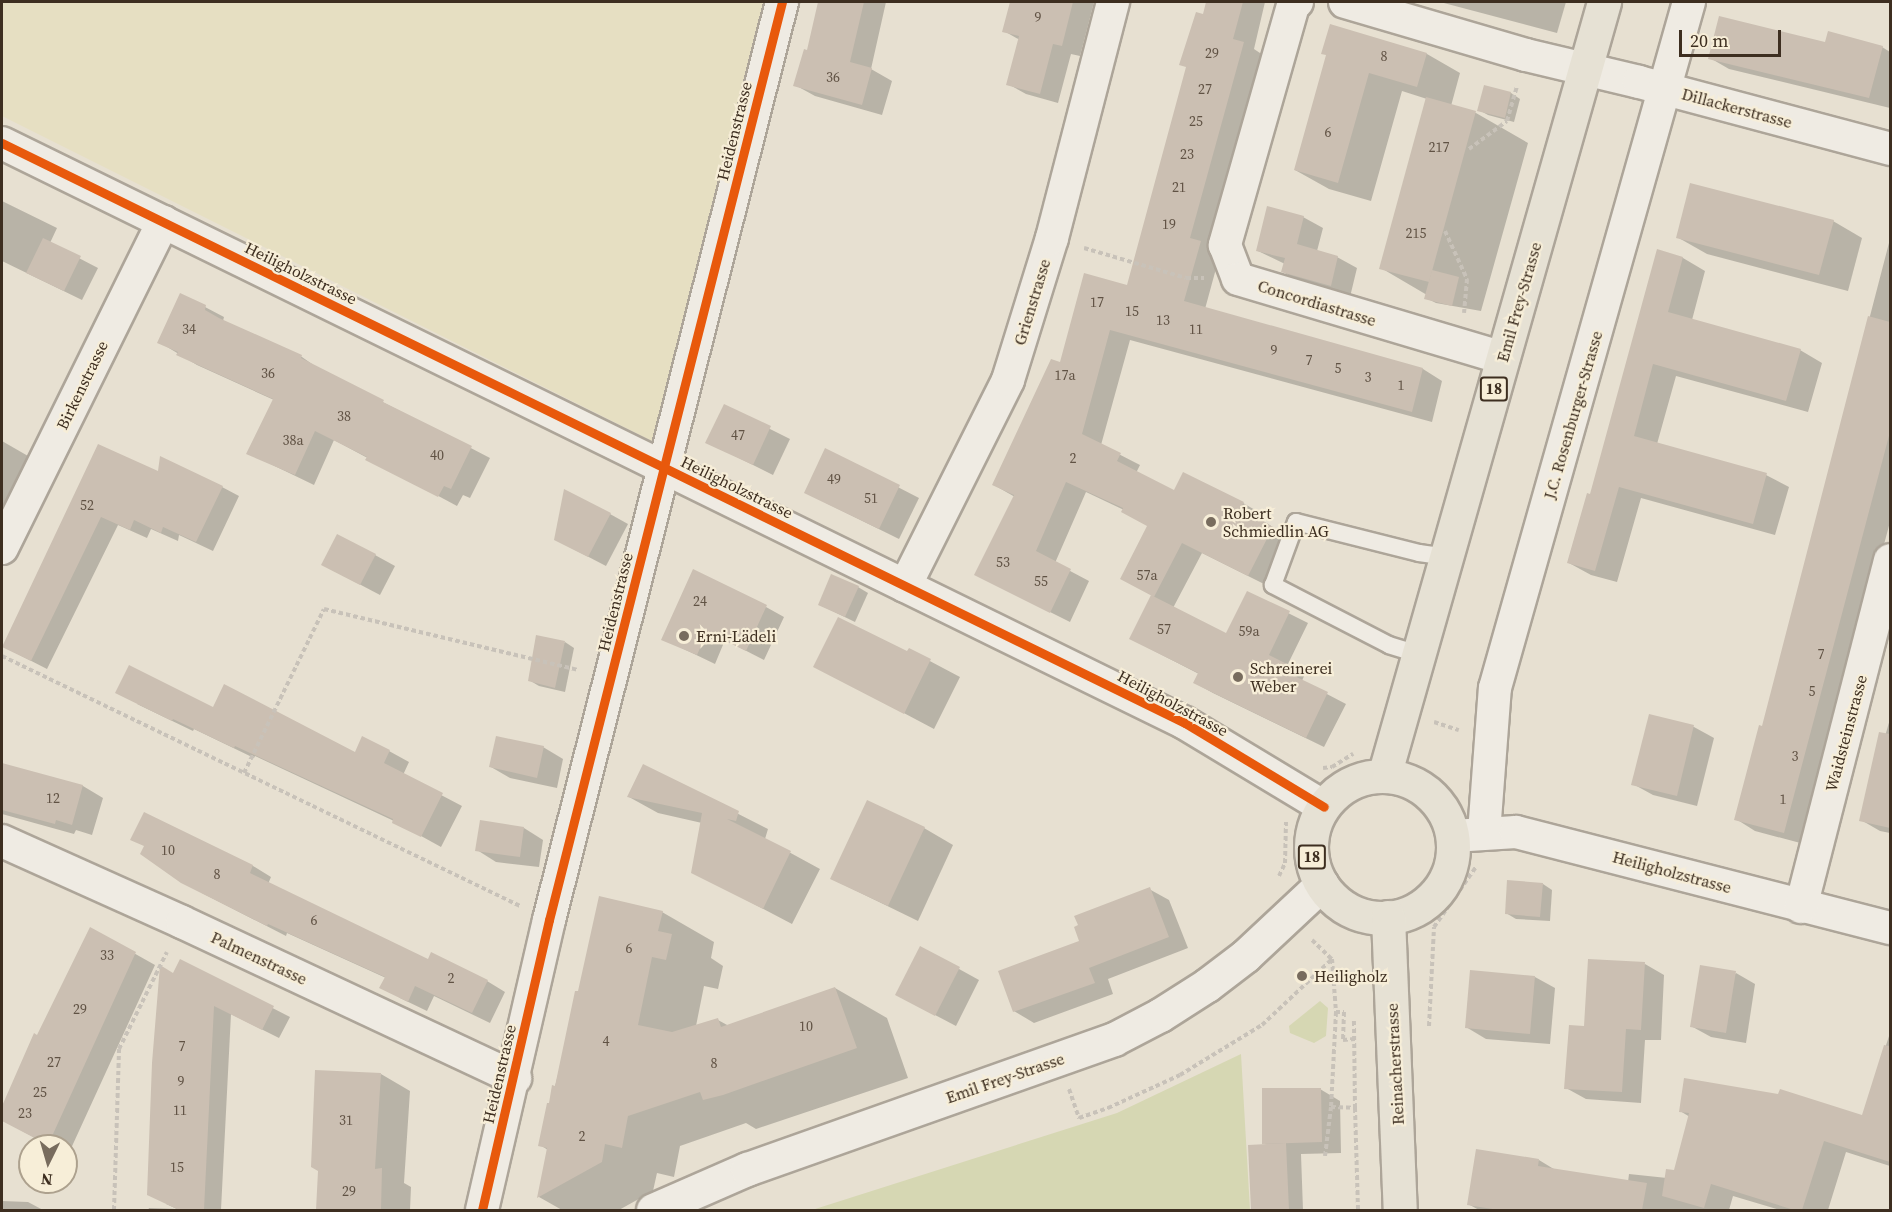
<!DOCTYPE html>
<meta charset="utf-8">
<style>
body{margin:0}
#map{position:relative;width:1892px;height:1212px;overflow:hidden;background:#e7e0d1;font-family:"Source Serif 4",serif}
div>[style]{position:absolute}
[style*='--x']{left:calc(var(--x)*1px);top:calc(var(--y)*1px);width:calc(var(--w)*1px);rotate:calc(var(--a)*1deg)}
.farmland>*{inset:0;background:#e6dfc2}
.green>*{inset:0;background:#d6d7b3}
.shadow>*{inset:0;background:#0003}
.building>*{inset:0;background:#cbbfb2}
.path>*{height:4px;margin-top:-2px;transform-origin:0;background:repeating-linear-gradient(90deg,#c8c2b9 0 4.5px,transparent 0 7.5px)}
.roads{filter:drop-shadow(2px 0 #ada599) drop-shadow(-2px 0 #ada599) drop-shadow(0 2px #ada599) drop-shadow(0 -2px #ada599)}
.lane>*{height:16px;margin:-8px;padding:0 8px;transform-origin:8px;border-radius:8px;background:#efebe3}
.street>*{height:32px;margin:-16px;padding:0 16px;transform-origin:16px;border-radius:16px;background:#efebe3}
.secondary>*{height:33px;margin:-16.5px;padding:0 16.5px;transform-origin:16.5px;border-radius:16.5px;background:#efebe3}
.primary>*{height:33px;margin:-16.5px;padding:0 16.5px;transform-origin:16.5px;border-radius:16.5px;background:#e6e1d4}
.primary>.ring{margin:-16.5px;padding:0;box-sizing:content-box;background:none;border:33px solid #e6e1d4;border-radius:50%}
.cycleway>*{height:9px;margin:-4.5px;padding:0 4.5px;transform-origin:4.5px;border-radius:4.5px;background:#e8590c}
.dots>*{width:16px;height:16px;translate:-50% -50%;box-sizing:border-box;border:3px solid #f7eed8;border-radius:50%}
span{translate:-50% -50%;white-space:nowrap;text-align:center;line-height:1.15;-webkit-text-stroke:4.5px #f7eed8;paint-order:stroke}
.number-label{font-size:14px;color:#605244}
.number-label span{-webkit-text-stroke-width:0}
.shield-label span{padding:2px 4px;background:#f7eed8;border:2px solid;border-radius:4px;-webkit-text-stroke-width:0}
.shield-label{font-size:15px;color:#3d2e20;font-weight:700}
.street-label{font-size:16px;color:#3d2e20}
.poi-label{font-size:16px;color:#3d2e20}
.left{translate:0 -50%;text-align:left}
.frame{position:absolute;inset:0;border:3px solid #3d2e20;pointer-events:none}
.north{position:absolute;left:18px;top:1134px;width:60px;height:60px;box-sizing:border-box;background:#f7eed8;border:2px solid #ada18e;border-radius:50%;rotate:185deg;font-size:16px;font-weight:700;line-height:24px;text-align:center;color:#3d2e20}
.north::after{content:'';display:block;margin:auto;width:21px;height:27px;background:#786c5e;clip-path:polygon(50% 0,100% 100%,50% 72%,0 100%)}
.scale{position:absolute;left:1679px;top:30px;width:102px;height:27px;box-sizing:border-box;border:3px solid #3d2e20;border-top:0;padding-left:8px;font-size:18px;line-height:21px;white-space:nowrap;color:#3d2e20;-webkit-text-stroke:4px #f7eed8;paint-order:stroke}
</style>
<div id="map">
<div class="farmland">
<div style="clip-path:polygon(2px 2px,770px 2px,658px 444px,2px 116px)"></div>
</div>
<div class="green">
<div style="clip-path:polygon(1320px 1001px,1328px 1008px,1326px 1036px,1314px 1043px,1290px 1033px,1289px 1026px)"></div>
<div style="clip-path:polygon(1241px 1054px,1250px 1210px,812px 1210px,1117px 1113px)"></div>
</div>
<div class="shadow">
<div style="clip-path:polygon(820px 2px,886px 2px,871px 69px,892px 81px,882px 115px,815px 96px,795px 85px,809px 52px)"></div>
<div style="clip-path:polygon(1011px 2px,1094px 2px,1080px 56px,1071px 54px,1058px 103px,1026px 94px,1008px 84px,1020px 40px,1004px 31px)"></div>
<div style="clip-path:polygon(1208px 2px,1265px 2px,1254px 49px,1263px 55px,1210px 248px,1220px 254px,1205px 309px,1423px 369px,1442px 381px,1432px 422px,1130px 340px,1101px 445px,1140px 465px,1136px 473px,1174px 492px,1243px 503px,1262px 514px,1260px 519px,1292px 539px,1268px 586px,1202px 553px,1173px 608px,1227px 635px,1248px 593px,1308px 623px,1287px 666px,1304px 676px,1302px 681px,1346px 704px,1324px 747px,1213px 693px,1195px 683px,1199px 674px,1131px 639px,1152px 595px,1149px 526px,1124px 510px,1086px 492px,1055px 563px,1089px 581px,1070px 622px,976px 575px,1015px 497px,994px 485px,1061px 364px,1128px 287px)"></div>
<div style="clip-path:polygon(1440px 2px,1566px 2px,1557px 33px)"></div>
<div style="clip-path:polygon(1331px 26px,1427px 54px,1460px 73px,1451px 106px,1476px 113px,1528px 143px,1481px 311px,1436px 303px,1426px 298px,1427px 295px,1381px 268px,1427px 99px,1402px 91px,1371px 201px,1329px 189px,1295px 170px,1327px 56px)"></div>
<div style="clip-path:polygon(1826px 44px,1882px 47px,1890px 52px,1890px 108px,1729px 69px,1710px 58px)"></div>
<div style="clip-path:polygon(1485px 87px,1511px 93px,1520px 99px,1514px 122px,1488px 115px,1479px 110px)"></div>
<div style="clip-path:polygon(2px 201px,57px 228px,50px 243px,98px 268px,82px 300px,2px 261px)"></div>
<div style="clip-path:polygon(1303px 217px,1323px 228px,1317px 251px,1337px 257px,1357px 268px,1350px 297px,1302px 283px,1283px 272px,1285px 264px,1258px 251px)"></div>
<div style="clip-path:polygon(1833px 221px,1862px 238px,1848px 291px,1707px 254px,1677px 237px)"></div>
<div style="clip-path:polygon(1890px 239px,1890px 522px,1804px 844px,1755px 831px,1736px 819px,1763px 728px)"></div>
<div style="clip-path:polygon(1658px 251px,1683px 258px,1705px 271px,1692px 320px,1800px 350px,1822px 363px,1808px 412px,1676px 376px,1657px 444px,1766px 475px,1789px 487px,1775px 535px,1641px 498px,1617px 582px,1591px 575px,1569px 563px,1591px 496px)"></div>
<div style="clip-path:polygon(205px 307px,224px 317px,223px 321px,302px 357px,319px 369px,490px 458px,470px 498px,463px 495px,457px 506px,334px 440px,314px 485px,248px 453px,274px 400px,197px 365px,159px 342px)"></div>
<div style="clip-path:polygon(724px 406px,790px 439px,773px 475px,707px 442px)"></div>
<div style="clip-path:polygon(2px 441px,28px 456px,2px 509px)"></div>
<div style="clip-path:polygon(99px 446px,159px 473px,222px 487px,239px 496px,213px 551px,179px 535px,178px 541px,151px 529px,147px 538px,118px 525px,47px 669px,4px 647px)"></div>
<div style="clip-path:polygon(826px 450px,919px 498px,899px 539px,826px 503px)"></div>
<div style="clip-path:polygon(610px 514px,628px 524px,606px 566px,556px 540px)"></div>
<div style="clip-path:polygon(375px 555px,395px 566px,380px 595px,323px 565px)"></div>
<div style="clip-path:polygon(858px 587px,868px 593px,855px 622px,820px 605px)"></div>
<div style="clip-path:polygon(766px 607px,784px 617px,764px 660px,725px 640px,715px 664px,663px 639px)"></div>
<div style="clip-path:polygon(565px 642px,574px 648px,565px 692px,539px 686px,529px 680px)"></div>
<div style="clip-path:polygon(909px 650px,960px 677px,934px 729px,815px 666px,908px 653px)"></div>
<div style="clip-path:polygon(137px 704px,214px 709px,355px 754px,389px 751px,409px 762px,403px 775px,462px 806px,441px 847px,394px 821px,255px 756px,254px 758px,194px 729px,193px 731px)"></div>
<div style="clip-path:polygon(1650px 716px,1694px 727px,1714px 738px,1697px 806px,1653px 795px,1633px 784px)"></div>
<div style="clip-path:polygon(1890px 719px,1890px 833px,1880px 831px,1861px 820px)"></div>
<div style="clip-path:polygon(543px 747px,563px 759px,557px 788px,510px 778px,491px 767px)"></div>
<div style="clip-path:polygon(2px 765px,83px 786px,103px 798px,92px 835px,76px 830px,74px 834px,2px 814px)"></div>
<div style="clip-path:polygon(644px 766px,768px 829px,765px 839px,820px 869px,792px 924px,693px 872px,702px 823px,658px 813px,629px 797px)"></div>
<div style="clip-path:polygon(144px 814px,253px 866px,271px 877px,268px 884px,429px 961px,487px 981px,505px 992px,490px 1023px,434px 996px,427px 1011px,400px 998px,386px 978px,287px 933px,286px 936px,202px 893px,145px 847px)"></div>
<div style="clip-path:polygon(524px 828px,543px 840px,539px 867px,496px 862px,477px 850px)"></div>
<div style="clip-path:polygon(924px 828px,953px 845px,918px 921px,832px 879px)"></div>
<div style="clip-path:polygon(1543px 884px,1552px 890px,1550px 921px,1516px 919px,1506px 913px)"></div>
<div style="clip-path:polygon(1149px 889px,1169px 900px,1188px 948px,1108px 979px,1113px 994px,1034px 1023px,1014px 1011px,1081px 942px)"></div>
<div style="clip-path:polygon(662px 912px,714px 942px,711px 958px,723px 966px,718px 989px,704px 986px,696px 1026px,718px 1020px,729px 1026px,835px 988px,887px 1018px,908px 1078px,756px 1129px,746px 1123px,680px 1146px,674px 1177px,657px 1173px,653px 1191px,619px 1210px,562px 1210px,539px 1197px,548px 1150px,540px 1145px,579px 993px)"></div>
<div style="clip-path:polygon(91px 929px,155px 965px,68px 1155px,66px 1146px,50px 1146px,2px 1120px,2px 1110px,35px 1035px,38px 1037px)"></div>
<div style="clip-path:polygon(921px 948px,979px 980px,956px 1026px,916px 1005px)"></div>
<div style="clip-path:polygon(181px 961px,290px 1017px,279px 1038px,231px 1014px,221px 1210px,148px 1210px,149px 1208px,177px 1209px,166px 1204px,174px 975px)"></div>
<div style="clip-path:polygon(1645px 964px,1664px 975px,1661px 1040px,1645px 1040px,1641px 1103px,1586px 1099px,1566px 1088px,1585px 1028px)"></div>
<div style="clip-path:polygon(1736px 973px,1755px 984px,1746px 1043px,1711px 1037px,1691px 1026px)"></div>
<div style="clip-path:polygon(1535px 977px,1555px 988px,1550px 1044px,1486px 1039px,1466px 1027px)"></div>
<div style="clip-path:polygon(1890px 1033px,1890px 1166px,1846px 1152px,1828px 1210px,1780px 1210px,1733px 1196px,1729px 1210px,1479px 1210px,1468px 1204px,1539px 1160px,1557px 1171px,1628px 1182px,1629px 1174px,1667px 1178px,1675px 1172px,1690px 1117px,1680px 1111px,1863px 1116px)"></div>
<div style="clip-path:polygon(381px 1074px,410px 1091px,404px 1183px,411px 1187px,410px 1210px,317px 1210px,320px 1171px)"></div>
<div style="clip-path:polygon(1320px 1089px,1340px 1101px,1341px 1153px,1301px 1154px,1303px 1210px,1252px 1210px,1250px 1146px,1268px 1145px,1264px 1143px)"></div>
<div style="clip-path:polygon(2px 1201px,28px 1202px,43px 1210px,2px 1210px)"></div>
</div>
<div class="building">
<div style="clip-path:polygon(818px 2px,864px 2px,850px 62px,872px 68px,862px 105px,793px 86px,804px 49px,807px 50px)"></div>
<div style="clip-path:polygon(1010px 2px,1073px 2px,1062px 46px,1053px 44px,1040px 94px,1006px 85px,1019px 36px,1002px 32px)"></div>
<div style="clip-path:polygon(1206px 2px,1243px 2px,1233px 39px,1244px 42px,1190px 238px,1201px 241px,1184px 301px,1423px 368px,1412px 412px,1110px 330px,1082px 434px,1121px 453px,1117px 461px,1174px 490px,1183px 472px,1244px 502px,1241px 507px,1273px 527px,1248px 576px,1182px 543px,1154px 597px,1120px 579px,1147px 526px,1121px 512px,1123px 508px,1066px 482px,1036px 551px,1071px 569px,1050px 613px,974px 575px,1014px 495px,992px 485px,1051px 359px,1060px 362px,1084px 273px,1127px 285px,1186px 67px,1179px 65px,1196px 12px,1203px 14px)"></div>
<div style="clip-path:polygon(1719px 16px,1825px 42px,1828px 31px,1883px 46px,1869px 98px,1708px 59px)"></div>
<div style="clip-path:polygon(1330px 24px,1427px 53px,1417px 87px,1369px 73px,1338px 183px,1294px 170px,1326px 55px,1321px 54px)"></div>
<div style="clip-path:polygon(1484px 85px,1511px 92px,1505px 118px,1477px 111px)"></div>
<div style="clip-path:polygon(1426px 97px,1476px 111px,1429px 282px,1379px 269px)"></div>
<div style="clip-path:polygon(1690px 183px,1834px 220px,1819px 275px,1676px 238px)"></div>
<div style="clip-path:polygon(1267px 206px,1304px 216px,1297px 244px,1338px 256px,1331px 286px,1281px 272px,1285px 258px,1256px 251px)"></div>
<div style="clip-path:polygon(43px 238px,81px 256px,64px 291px,26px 273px)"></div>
<div style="clip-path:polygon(1657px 249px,1683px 257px,1668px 312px,1801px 349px,1786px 401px,1653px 364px,1634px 436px,1767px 473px,1753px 524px,1619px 487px,1595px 571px,1567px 563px,1587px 493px,1590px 494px)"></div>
<div style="clip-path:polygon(1432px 270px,1459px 277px,1452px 306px,1424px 299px)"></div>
<div style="clip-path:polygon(180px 293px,206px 305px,205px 310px,219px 318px,302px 355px,301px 358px,384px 400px,383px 402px,472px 446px,451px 489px,444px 486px,438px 497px,365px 460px,367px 457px,315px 431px,295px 475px,246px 454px,273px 399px,176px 355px,178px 352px,157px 343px)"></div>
<div style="clip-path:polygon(1868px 316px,1890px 322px,1890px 432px,1784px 833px,1734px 820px,1759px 725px,1762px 726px)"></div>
<div style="clip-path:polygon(724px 404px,771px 426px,753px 465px,705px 443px)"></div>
<div style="clip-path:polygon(98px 444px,158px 471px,160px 456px,223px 486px,196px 542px,163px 527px,161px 533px,134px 520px,130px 530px,101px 517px,31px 661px,2px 647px)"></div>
<div style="clip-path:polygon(825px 448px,900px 485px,879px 529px,804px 493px)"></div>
<div style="clip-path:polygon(564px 489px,611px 513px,588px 557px,554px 540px)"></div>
<div style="clip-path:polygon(337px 534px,376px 554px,360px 585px,321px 565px)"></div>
<div style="clip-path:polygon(693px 569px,767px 605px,746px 651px,707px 632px,697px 655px,661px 640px)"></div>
<div style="clip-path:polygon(831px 574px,859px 586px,845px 617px,818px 605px)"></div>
<div style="clip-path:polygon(1247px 591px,1290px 611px,1269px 655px,1287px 664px,1284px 671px,1328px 692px,1306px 738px,1193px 683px,1198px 673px,1129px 639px,1151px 595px,1226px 633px)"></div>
<div style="clip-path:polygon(838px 617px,907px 651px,909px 648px,931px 659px,904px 714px,813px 667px)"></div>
<div style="clip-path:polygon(536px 635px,565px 641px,555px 688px,528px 681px)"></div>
<div style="clip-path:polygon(129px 665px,213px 707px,224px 684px,355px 752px,362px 736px,390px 750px,384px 763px,443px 793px,421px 837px,392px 823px,393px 819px,235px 746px,234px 748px,173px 719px,172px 721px,115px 693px)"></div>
<div style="clip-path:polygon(1649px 714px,1694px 725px,1677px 796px,1631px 785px)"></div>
<div style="clip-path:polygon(1879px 732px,1890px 734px,1890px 828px,1859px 821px)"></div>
<div style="clip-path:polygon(496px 736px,544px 746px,537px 778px,489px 767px)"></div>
<div style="clip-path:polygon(2px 763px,83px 785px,72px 825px,56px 820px,55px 824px,2px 810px)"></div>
<div style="clip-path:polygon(643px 764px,739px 811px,736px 821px,727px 819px,791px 851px,763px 909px,691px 873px,702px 813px,627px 797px)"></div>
<div style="clip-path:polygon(867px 800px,925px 827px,888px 906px,830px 879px)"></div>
<div style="clip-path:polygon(144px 812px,253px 865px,250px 873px,428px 959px,431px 952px,488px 980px,472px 1013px,415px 986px,408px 1002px,379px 988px,385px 977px,268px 924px,267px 926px,181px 883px,140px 854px,144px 846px,130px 840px)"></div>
<div style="clip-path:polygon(480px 820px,524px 827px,520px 857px,475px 851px)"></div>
<div style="clip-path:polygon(1507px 880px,1543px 883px,1540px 917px,1505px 914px)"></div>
<div style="clip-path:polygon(1150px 887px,1169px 937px,1089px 968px,1095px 983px,1013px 1012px,998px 971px,1079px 941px,1074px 927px,1078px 925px,1074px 916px)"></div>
<div style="clip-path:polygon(599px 896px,663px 911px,658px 931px,672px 934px,666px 960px,652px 957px,638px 1025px,672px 1032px,718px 1018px,721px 1027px,835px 987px,857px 1048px,723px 1095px,703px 1100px,700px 1092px,628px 1116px,622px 1148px,605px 1144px,602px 1162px,537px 1198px,547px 1148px,538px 1146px,547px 1103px,549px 1103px,552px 1085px,555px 1086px,575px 991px,578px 991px)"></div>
<div style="clip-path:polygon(90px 927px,136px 952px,48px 1145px,2px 1121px,2px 1106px,34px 1033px,37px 1035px)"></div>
<div style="clip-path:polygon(920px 946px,960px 967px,935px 1016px,895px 995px)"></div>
<div style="clip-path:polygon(180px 959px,274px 1006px,262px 1030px,214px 1006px,204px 1210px,179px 1210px,147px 1195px,152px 1063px,160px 965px,173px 973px)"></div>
<div style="clip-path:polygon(1588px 959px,1645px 962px,1641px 1030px,1626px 1029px,1622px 1092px,1564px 1089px,1569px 1025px,1584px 1026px)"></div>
<div style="clip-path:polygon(1700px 965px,1736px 971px,1726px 1033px,1690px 1027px)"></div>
<div style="clip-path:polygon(1470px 970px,1535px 976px,1530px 1034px,1465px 1028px)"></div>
<div style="clip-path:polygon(1884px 1045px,1890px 1046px,1890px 1162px,1824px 1141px,1802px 1210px,1794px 1210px,1711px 1184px,1704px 1208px,1662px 1196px,1666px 1169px,1674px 1170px,1689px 1113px,1679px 1112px,1684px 1078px,1778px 1094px,1780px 1089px,1862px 1115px)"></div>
<div style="clip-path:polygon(315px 1070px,381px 1073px,375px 1169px,382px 1168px,381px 1210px,316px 1210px,318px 1171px,311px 1167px)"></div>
<div style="clip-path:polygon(1262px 1088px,1321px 1088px,1322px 1142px,1262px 1144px)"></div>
<div style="clip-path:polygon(1286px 1143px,1289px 1210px,1251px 1210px,1248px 1145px)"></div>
<div style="clip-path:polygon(1476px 1149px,1539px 1159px,1538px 1166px,1647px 1183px,1642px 1210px,1499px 1210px,1467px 1205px)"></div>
</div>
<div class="path">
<div style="--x:1469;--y:149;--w:47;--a:-36.4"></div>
<div style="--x:1507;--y:121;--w:37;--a:-74"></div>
<div style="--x:1445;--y:231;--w:53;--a:65.4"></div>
<div style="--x:1467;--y:279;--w:34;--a:95"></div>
<div style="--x:1084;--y:248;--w:106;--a:16.4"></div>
<div style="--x:1186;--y:278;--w:18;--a:0"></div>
<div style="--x:2;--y:656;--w:575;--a:25.76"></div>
<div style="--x:1434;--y:722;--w:26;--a:18"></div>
<div style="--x:1323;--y:768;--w:9;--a:-6"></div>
<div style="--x:1332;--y:767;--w:25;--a:-32"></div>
<div style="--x:244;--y:773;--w:182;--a:-64"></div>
<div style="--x:324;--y:609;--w:261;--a:13.5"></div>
<div style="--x:1279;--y:876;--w:14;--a:-65"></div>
<div style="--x:1285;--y:863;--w:41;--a:-88.6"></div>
<div style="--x:1312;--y:940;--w:28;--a:44"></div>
<div style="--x:1332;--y:959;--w:53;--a:85.7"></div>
<div style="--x:1336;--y:1012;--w:95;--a:93"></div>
<div style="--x:1331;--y:1107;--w:24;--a:2"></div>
<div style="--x:1355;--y:1108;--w:88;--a:-90.7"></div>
<div style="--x:1336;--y:1012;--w:8;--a:0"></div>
<div style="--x:1344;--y:1012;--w:28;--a:92"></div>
<div style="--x:1343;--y:1040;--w:12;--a:-5"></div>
<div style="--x:1429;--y:1026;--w:99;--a:-87.1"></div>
<div style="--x:1434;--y:927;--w:73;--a:-55"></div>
<div style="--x:1069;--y:1089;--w:31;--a:71"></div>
<div style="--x:1079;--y:1118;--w:31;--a:-19"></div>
<div style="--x:1108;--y:1108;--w:79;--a:-24.6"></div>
<div style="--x:1180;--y:1075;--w:96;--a:-31.4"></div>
<div style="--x:1262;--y:1025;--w:96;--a:-43.3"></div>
<div style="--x:1355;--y:1108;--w:102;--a:88.3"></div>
<div style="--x:1325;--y:1156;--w:49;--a:-83"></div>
<div style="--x:114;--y:1210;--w:161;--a:-88.2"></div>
<div style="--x:119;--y:1049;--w:108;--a:-63.7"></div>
</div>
<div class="roads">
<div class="lane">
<div style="--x:1418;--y:654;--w:30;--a:-163"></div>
<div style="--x:1389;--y:645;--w:131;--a:-152.7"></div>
<div style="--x:1273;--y:585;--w:67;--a:-69.9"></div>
<div style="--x:1296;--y:522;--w:127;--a:14.1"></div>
<div style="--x:1419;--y:553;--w:27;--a:8"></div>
</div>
<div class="street">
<div style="--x:1297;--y:2;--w:3;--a:180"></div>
<div style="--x:1294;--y:2;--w:253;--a:105.9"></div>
<div style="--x:1225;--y:245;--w:36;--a:69"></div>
<div style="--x:1238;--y:279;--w:277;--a:16.6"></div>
<div style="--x:1345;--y:2;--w:189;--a:16.3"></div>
<div style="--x:1526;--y:55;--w:116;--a:13.4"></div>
<div style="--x:1639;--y:82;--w:260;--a:14.9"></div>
<div style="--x:2;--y:143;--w:1318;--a:26.12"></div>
<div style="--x:1185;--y:723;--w:162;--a:31.1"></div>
<div style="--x:2;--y:548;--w:364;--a:-63.7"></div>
<div style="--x:905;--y:586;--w:230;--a:-63.4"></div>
<div style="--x:1008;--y:380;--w:149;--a:-72.8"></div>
<div style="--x:1052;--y:238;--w:244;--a:-75.5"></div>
<div style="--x:1484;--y:833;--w:145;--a:-85.7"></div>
<div style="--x:1495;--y:688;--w:713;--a:-74.21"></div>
<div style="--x:1453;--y:836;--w:63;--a:-3.6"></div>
<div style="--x:1516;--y:832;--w:386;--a:14.4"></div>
<div style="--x:2;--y:841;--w:197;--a:24.2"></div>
<div style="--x:182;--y:922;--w:368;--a:25.1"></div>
<div style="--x:1801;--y:907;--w:358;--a:-75.6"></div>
<div style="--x:482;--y:1210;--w:298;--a:-77"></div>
<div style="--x:549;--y:920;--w:947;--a:-75.76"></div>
</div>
<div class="secondary">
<div style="--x:653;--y:1210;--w:103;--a:-23.6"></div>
<div style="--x:747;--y:1169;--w:389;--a:-19.5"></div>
<div style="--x:1114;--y:1039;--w:52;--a:-27.6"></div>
<div style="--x:1160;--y:1015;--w:56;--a:-32.6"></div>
<div style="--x:1207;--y:985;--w:48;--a:-37.3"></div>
<div style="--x:1245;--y:956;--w:105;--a:-43.1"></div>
</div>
<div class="primary">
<div style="--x:1384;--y:776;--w:805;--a:-74.13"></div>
<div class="ring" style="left:1311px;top:776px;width:109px;height:109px"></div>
<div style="--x:1388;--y:917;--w:293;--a:87.7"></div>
</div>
</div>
<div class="cycleway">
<div style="--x:2;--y:143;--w:1318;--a:26.12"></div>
<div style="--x:1185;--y:723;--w:162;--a:31.1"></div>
<div style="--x:482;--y:1210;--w:298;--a:-77"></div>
<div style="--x:549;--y:920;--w:947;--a:-75.76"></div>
</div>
<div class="dots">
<div style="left:1211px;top:522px;background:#786c5e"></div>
<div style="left:684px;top:636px;background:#786c5e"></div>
<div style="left:1238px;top:677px;background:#786c5e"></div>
<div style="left:1302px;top:976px;background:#786c5e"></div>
</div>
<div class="number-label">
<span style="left:1038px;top:17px">9</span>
<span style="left:1212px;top:53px">29</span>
<span style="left:1384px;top:56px">8</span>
<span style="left:833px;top:77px">36</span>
<span style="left:1205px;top:89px">27</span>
<span style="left:1196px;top:121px">25</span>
<span style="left:1328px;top:132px">6</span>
<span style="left:1439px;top:147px">217</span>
<span style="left:1187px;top:154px">23</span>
<span style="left:1179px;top:187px">21</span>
<span style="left:1169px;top:224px">19</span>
<span style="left:1416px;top:233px">215</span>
<span style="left:1097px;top:302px">17</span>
<span style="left:1132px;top:311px">15</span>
<span style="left:1163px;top:320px">13</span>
<span style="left:189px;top:329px">34</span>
<span style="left:1196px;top:329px">11</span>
<span style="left:1274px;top:350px">9</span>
<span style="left:1309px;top:360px">7</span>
<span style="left:1338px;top:368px">5</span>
<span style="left:268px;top:373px">36</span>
<span style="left:1065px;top:375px">17a</span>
<span style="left:1368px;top:377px">3</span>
<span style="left:1401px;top:385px">1</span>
<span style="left:344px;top:416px">38</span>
<span style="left:738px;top:435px">47</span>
<span style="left:293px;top:440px">38a</span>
<span style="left:437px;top:455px">40</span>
<span style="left:1073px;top:458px">2</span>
<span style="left:834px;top:479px">49</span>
<span style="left:871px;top:498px">51</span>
<span style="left:87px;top:505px">52</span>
<span style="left:1003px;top:562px">53</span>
<span style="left:1147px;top:575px">57a</span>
<span style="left:1041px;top:581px">55</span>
<span style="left:700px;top:601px">24</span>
<span style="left:1164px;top:629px">57</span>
<span style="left:1249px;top:631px">59a</span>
<span style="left:1821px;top:654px">7</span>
<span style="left:1812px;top:691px">5</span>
<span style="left:1795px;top:756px">3</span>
<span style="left:53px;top:798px">12</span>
<span style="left:1783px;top:799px">1</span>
<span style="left:168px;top:850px">10</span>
<span style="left:217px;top:874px">8</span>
<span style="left:314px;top:920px">6</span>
<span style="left:629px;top:948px">6</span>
<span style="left:107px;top:955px">33</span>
<span style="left:451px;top:978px">2</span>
<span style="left:80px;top:1009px">29</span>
<span style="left:806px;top:1026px">10</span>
<span style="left:606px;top:1041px">4</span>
<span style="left:182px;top:1046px">7</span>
<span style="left:54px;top:1062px">27</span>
<span style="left:714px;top:1063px">8</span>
<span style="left:181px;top:1081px">9</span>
<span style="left:40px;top:1092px">25</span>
<span style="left:180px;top:1110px">11</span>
<span style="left:25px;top:1113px">23</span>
<span style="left:346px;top:1120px">31</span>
<span style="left:582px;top:1136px">2</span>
<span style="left:177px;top:1167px">15</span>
<span style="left:349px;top:1191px">29</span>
</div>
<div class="shield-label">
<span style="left:1494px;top:389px">18</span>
<span style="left:1312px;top:857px">18</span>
</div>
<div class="street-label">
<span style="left:1737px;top:108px;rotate:15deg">Dillackerstrasse</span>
<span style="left:734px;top:131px;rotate:-76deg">Heidenstrasse</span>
<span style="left:301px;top:273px;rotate:26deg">Heiligholzstrasse</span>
<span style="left:1032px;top:302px;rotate:-73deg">Grienstrasse</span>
<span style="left:1519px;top:302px;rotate:-74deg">Emil Frey-Strasse</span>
<span style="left:1317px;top:303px;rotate:17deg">Concordiastrasse</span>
<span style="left:82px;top:385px;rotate:-64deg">Birkenstrasse</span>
<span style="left:1573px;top:415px;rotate:-74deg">J.C. Rosenburger-Strasse</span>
<span style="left:737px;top:487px;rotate:26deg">Heiligholzstrasse</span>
<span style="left:615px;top:602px;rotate:-76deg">Heidenstrasse</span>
<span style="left:1173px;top:703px;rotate:28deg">Heiligholzstrasse</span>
<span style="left:1846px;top:733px;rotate:-75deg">Waidsteinstrasse</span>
<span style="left:1672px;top:872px;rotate:15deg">Heiligholzstrasse</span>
<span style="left:259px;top:958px;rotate:25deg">Palmenstrasse</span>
<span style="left:1395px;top:1064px;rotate:-93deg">Reinacherstrasse</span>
<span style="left:499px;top:1074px;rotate:-77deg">Heidenstrasse</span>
<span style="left:1005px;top:1078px;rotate:-19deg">Emil Frey-Strasse</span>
</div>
<div class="poi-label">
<span class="left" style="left:1223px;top:522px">Robert<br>Schmiedlin AG</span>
<span class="left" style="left:696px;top:636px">Erni-Lädeli</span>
<span class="left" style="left:1250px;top:677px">Schreinerei<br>Weber</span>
<span class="left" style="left:1314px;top:976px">Heiligholz</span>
</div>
<div class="frame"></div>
<div class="north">N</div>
<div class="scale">20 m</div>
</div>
